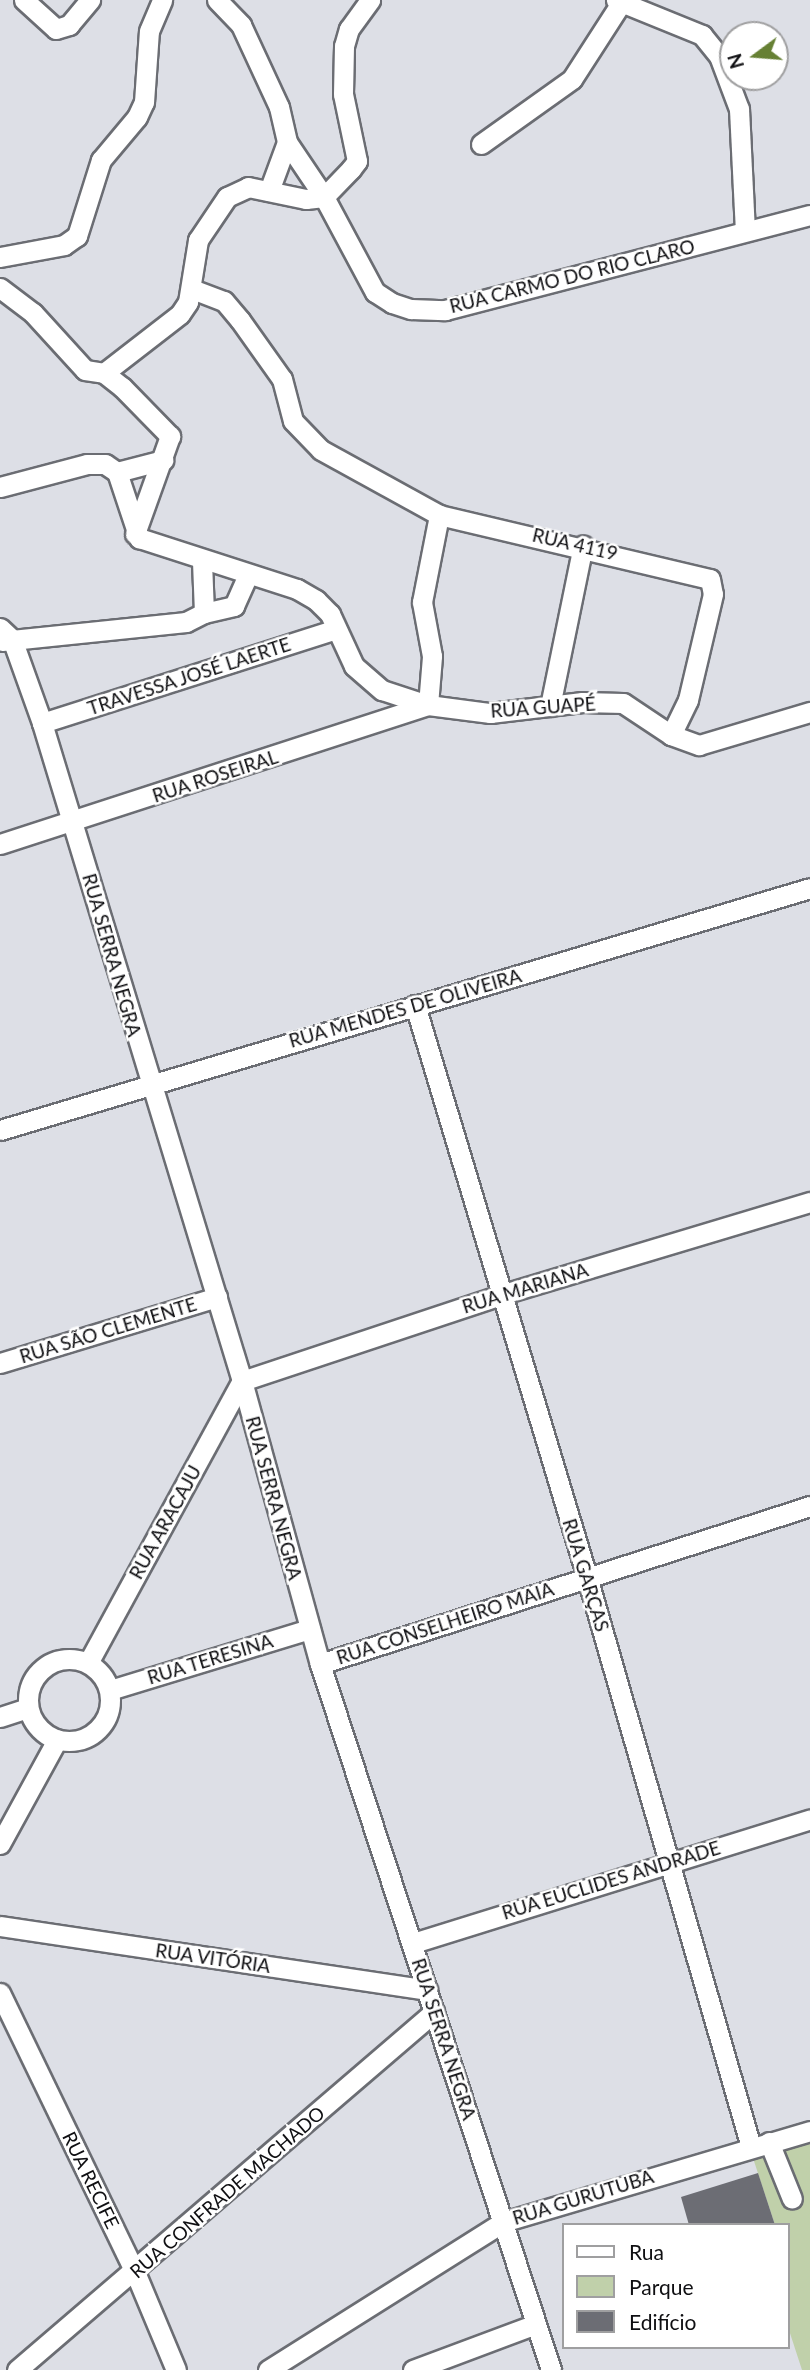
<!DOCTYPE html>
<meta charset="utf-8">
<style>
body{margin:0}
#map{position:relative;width:810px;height:2370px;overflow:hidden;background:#dddfe6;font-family:Lato,sans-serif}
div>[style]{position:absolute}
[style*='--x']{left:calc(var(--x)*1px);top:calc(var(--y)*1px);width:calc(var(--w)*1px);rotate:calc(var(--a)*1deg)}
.green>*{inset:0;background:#c0d0aa}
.building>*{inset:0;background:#6c6d74}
.roads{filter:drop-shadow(2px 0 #6b6d73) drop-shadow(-2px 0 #6b6d73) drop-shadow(0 2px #6b6d73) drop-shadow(0 -2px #6b6d73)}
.minor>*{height:19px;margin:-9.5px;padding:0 9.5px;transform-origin:9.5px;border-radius:9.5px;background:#fff}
.minor>.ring{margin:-9.5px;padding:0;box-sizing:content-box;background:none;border:19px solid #fff;border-radius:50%}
span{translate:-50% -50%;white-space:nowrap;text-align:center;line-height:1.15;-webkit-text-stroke:5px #fff;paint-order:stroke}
.street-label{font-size:19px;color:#0f0f12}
.legend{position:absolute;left:562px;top:2223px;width:228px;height:126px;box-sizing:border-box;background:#fff;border:2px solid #9f9fa0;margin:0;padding:9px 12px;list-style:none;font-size:21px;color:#0f0f12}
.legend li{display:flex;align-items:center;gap:14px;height:35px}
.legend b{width:35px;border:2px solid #9f9fa0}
.north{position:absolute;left:719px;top:21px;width:70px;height:70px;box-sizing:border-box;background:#fff;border:2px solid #9f9fa0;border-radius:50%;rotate:254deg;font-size:19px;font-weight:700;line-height:28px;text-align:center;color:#0f0f12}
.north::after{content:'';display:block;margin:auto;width:24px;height:32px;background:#668034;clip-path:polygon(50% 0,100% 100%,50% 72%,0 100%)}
</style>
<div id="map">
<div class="green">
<div style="clip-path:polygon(810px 2135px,810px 2370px,802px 2370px,787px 2324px,787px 2225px,775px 2225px,751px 2152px)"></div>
</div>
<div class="building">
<div style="clip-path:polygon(758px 2173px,775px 2225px,689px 2225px,681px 2197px)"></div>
</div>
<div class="roads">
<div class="minor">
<div style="--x:24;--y:0;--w:43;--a:42.2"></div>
<div style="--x:56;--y:29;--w:14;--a:-17"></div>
<div style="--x:69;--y:25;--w:33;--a:-50"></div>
<div style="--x:217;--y:0;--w:35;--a:46"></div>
<div style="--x:241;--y:25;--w:90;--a:65.1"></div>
<div style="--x:279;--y:107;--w:36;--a:77"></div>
<div style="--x:287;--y:142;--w:66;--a:56.1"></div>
<div style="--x:324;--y:197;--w:108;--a:61.8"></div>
<div style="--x:375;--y:292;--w:20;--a:33"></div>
<div style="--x:392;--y:303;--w:20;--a:18"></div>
<div style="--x:411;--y:309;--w:34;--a:2"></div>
<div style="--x:445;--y:310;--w:377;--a:-14.6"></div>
<div style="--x:616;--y:0;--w:93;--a:22.1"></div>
<div style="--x:702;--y:35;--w:27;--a:51"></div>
<div style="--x:719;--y:56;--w:57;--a:69.3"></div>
<div style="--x:739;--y:109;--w:122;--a:87.2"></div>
<div style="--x:481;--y:144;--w:112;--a:-35.5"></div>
<div style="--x:572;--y:79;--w:94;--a:-57.2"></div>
<div style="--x:269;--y:191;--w:52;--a:-69.8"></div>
<div style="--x:0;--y:257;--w:65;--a:-10.6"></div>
<div style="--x:64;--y:245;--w:16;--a:-35"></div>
<div style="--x:77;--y:236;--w:80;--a:-72.5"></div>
<div style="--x:101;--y:160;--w:56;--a:-50.1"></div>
<div style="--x:137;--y:117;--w:17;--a:-65"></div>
<div style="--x:144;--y:102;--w:71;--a:-86"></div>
<div style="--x:149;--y:31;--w:34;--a:-67"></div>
<div style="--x:0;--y:288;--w:41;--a:37.1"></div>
<div style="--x:33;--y:313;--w:77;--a:47.6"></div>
<div style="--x:85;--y:370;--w:19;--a:9"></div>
<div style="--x:104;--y:373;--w:23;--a:38"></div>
<div style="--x:122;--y:387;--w:69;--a:45.6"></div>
<div style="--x:170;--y:436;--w:104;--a:109.7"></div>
<div style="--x:192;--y:289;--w:34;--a:21"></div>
<div style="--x:224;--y:301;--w:25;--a:50"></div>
<div style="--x:240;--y:320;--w:72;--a:54.6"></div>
<div style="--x:282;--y:379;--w:43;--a:75.3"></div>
<div style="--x:293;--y:421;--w:40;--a:46"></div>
<div style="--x:321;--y:450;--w:135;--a:28.8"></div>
<div style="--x:439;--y:515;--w:278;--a:13.3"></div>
<div style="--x:710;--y:579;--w:15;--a:79"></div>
<div style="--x:713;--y:594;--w:109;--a:103.3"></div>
<div style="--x:688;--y:700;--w:39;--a:116"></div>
<div style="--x:104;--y:373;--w:96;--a:-37.8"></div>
<div style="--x:180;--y:314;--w:14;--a:-56"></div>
<div style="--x:188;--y:302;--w:63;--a:-80.8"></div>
<div style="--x:198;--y:240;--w:52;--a:-56"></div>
<div style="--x:227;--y:197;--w:23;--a:-25"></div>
<div style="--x:248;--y:187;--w:59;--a:11.7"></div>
<div style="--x:306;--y:199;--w:18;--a:-6"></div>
<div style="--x:324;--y:197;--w:39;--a:-46"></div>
<div style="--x:351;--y:169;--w:10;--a:-53"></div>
<div style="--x:357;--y:161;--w:68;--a:-101.8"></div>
<div style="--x:343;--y:94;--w:48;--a:-88.8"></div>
<div style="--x:344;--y:46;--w:18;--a:-74"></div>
<div style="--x:349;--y:29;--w:36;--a:-54"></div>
<div style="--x:117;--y:472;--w:70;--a:71.6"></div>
<div style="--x:139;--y:538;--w:166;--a:17.9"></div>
<div style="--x:297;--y:589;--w:22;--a:30"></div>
<div style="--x:316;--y:600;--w:20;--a:45"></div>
<div style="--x:330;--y:614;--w:57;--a:65.2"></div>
<div style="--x:354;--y:666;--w:37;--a:41"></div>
<div style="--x:382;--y:690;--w:48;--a:18.1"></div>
<div style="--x:428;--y:705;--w:63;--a:7.4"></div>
<div style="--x:490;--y:713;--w:93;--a:-6.8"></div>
<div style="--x:582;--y:702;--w:41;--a:1.4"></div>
<div style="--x:623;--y:703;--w:58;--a:33.7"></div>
<div style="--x:671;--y:735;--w:30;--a:20"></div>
<div style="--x:699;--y:745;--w:116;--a:-16.6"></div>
<div style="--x:0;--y:487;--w:90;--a:-14.8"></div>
<div style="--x:87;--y:464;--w:18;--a:0"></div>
<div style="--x:105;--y:464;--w:14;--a:34"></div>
<div style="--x:117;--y:472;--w:48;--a:-14.6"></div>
<div style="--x:204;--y:613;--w:31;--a:-13"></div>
<div style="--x:234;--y:606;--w:35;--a:-66"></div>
<div style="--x:0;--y:628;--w:16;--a:43"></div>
<div style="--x:12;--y:639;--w:89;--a:70.3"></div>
<div style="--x:42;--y:723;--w:688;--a:73.09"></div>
<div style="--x:242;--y:1381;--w:294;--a:74.6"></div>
<div style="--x:320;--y:1664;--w:743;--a:71.88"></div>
<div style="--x:2;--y:641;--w:185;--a:-5.9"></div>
<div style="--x:186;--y:622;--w:20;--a:-27"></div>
<div style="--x:204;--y:613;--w:52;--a:-92.2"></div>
<div style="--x:550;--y:706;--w:164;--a:-78.4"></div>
<div style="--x:42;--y:723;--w:309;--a:-17.7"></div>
<div style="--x:0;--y:844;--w:450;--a:-18"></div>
<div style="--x:428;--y:705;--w:49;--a:-85.3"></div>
<div style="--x:432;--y:656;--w:55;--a:-100.5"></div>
<div style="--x:422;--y:602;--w:89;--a:-78.9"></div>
<div style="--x:415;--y:1005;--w:597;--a:73.26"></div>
<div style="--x:587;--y:1577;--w:593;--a:73.95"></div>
<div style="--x:0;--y:1130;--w:845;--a:-16.63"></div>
<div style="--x:0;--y:1363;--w:227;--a:-16.9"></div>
<div class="ring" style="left:28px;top:1659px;width:63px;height:63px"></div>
<div style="--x:88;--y:1663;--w:321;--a:-61.4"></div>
<div style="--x:242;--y:1381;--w:272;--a:-18.4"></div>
<div style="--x:500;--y:1295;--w:324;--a:-16.7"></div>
<div style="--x:320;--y:1664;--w:515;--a:-17.87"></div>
<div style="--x:110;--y:1690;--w:209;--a:-17"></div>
<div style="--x:0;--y:1717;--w:29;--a:-18"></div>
<div style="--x:0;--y:1844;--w:119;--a:-61.3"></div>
<div style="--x:0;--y:1926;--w:432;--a:8.5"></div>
<div style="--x:413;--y:1943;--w:416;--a:-17.3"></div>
<div style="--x:0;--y:1993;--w:310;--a:64.2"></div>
<div style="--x:135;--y:2272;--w:106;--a:67.3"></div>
<div style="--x:769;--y:2142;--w:61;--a:68"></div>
<div style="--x:17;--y:2370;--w:550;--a:-40.65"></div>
<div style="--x:268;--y:2370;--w:278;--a:-32.2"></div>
<div style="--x:503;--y:2222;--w:320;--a:-16.5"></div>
<div style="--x:413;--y:2370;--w:131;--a:-20.5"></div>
</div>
</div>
<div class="street-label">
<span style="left:572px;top:276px;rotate:-14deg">RUA CARMO DO RIO CLARO</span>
<span style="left:575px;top:544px;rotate:13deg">RUA 4119</span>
<span style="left:189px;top:676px;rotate:-18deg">TRAVESSA JOSÉ LAERTE</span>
<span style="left:543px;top:707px;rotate:-4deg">RUA GUAPÉ</span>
<span style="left:215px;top:776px;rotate:-18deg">RUA ROSEIRAL</span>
<span style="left:112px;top:955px;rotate:74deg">RUA SERRA NEGRA</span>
<span style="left:405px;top:1008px;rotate:-16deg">RUA MENDES DE OLIVEIRA</span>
<span style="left:525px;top:1288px;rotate:-17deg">RUA MARIANA</span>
<span style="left:108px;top:1330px;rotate:-17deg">RUA SÃO CLEMENTE</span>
<span style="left:274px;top:1498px;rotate:75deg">RUA SERRA NEGRA</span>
<span style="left:165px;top:1522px;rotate:-61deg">RUA ARACAJU</span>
<span style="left:586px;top:1575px;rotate:73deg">RUA GARÇAS</span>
<span style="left:445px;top:1623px;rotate:-18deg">RUA CONSELHEIRO MAIA</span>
<span style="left:210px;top:1659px;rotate:-17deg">RUA TERESINA</span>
<span style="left:611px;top:1880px;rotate:-17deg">RUA EUCLIDES ANDRADE</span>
<span style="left:213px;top:1958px;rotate:8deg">RUA VITÓRIA</span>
<span style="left:444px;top:2039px;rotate:72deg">RUA SERRA NEGRA</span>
<span style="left:91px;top:2180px;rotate:64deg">RUA RECIFE</span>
<span style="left:227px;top:2192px;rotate:-41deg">RUA CONFRADE MACHADO</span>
<span style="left:583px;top:2197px;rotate:-17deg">RUA GURUTUBA</span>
</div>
<ul class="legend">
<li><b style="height:9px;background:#fff"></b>Rua</li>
<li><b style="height:19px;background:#c0d0aa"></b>Parque</li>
<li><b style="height:19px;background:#6c6d74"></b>Edifício</li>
</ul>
<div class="north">N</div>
</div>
